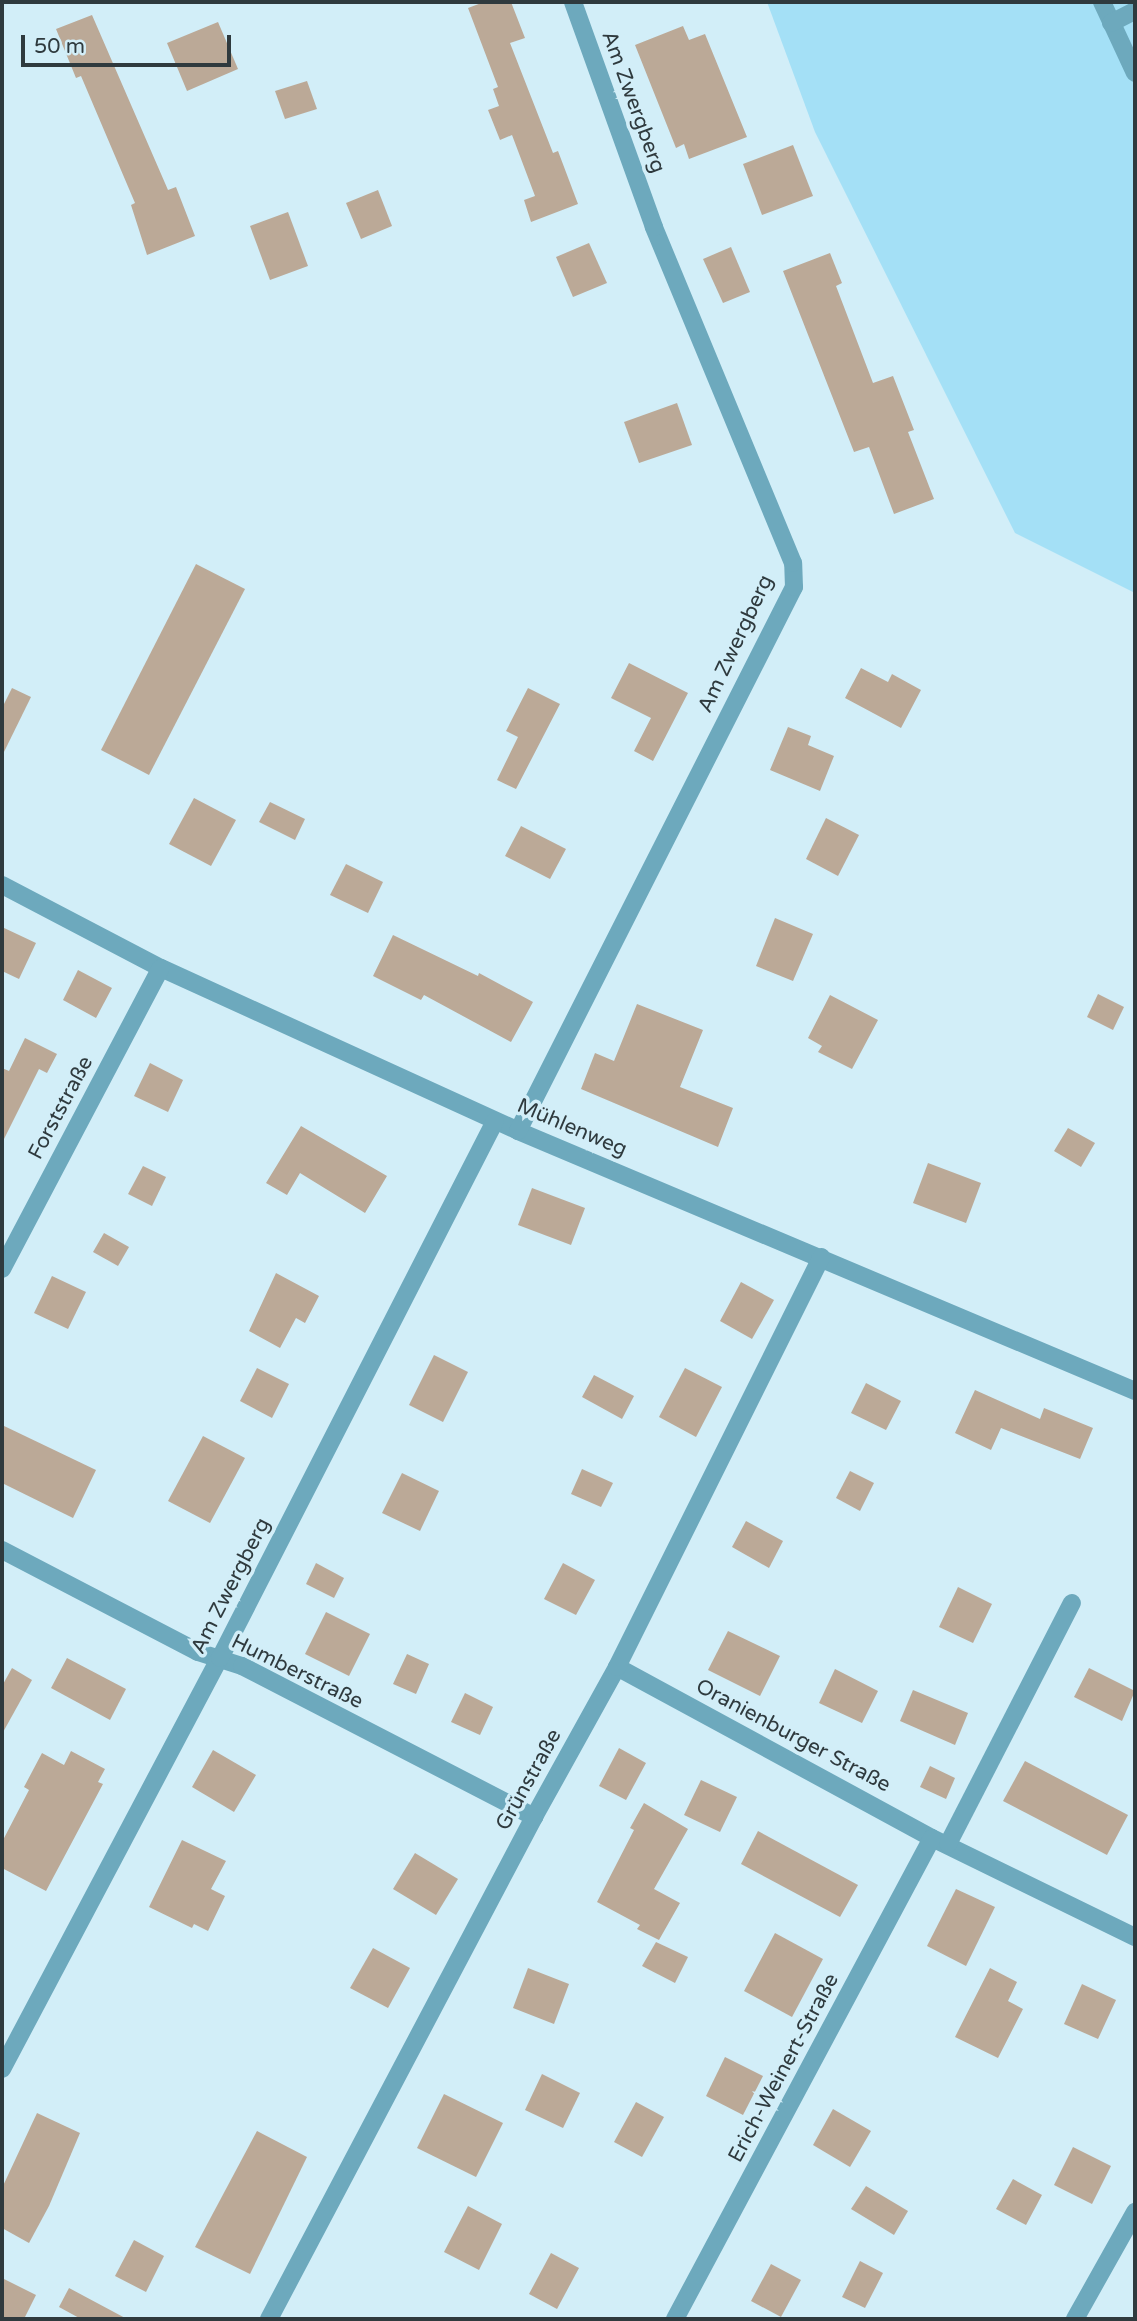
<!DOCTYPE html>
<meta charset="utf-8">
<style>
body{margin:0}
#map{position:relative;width:1137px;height:2321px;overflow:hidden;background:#d2eef8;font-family:"Varela Round",sans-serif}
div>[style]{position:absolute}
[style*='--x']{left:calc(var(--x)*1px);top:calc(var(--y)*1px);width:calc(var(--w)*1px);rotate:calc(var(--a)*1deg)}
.green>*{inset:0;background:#a4e0f6}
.building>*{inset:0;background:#bba997}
.minor>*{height:18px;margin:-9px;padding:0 9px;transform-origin:9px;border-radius:9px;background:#6da9bd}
span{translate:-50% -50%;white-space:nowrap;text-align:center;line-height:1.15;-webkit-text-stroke:7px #d2eef8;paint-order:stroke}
.street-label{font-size:21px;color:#2f3a3e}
.frame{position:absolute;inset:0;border:4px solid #2f3a3e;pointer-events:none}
.scale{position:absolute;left:21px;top:35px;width:210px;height:32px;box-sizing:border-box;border:4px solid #2f3a3e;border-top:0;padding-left:9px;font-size:21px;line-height:24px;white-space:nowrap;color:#2f3a3e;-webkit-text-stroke:5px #d2eef8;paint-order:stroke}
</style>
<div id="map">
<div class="green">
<div style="clip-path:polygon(767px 2px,1135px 2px,1135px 593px,1015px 533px,815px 132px)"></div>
</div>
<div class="building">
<div style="clip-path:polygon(484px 2px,511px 2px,525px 38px,510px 43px,553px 153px,558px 151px,578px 204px,531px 222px,524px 200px,535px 196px,512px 135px,500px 140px,488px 110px,499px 106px,493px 89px,498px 87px,468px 8px)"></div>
<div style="clip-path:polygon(92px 15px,168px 190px,176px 187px,195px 236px,147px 255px,131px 205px,135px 203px,81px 76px,76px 78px,56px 29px)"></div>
<div style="clip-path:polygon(218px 22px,238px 69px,187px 91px,167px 43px)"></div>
<div style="clip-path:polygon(683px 26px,689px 40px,705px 34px,747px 137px,689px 159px,684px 144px,676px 148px,635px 45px)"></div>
<div style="clip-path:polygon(307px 81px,317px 109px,285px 119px,275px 91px)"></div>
<div style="clip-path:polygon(793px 145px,813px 196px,762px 215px,743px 164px)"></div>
<div style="clip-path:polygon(378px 190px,392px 226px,361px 239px,346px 203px)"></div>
<div style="clip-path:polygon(288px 212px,308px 266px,270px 280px,250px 226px)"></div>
<div style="clip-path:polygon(589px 243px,607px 283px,573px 297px,556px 257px)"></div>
<div style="clip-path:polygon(731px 247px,750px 292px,723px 303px,703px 259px)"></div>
<div style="clip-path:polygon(830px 253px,842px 283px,836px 286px,873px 383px,893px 376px,914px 430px,908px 432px,934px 499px,894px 514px,869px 447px,854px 452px,783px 271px)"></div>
<div style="clip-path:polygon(677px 403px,692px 445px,639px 463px,624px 422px)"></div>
<div style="clip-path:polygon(196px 564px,245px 589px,149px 775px,101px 750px)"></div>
<div style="clip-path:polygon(629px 663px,688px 693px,653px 761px,634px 751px,651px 718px,611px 698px)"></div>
<div style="clip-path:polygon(861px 668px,888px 682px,892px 674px,921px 690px,901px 728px,845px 698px)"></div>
<div style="clip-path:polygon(12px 688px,31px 697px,2px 756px,2px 708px)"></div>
<div style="clip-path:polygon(528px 688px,560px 704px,516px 789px,497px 780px,518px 737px,506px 731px)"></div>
<div style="clip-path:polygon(788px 727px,811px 736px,808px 745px,834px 756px,820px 791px,770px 770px)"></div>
<div style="clip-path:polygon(194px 798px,236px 820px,211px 866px,169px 844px)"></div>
<div style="clip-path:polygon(270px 802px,305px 819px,295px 840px,259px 822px)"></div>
<div style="clip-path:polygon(826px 818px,859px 835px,838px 876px,806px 859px)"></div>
<div style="clip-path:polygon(521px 826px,566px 849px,550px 879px,505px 856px)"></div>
<div style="clip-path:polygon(346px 864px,383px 882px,368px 913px,330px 895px)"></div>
<div style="clip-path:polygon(775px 918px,813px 934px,793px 981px,756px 966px)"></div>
<div style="clip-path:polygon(2px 927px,36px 943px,19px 979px,2px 971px)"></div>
<div style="clip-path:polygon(393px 935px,478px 976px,479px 973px,533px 1002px,511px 1042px,424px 995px,421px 1000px,373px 976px)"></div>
<div style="clip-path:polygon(78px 970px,112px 988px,96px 1018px,63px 1000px)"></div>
<div style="clip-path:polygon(1098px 994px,1124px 1007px,1113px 1030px,1087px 1017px)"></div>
<div style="clip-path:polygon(830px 995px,878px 1020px,852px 1069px,818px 1052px,822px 1046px,808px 1038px)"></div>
<div style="clip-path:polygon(637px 1004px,703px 1030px,680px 1087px,733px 1108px,718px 1147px,581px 1089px,595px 1053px,614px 1061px)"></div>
<div style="clip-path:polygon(25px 1038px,57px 1054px,47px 1073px,39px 1069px,2px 1143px,2px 1068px,9px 1071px)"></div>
<div style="clip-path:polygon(150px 1063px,183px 1080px,168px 1112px,134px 1096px)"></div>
<div style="clip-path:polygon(301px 1126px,387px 1176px,365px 1213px,300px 1173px,287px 1195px,266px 1183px)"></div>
<div style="clip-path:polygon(1068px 1128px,1095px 1143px,1081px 1167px,1054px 1151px)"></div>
<div style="clip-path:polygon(928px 1163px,981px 1183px,966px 1223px,913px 1203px)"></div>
<div style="clip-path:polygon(143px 1166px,166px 1177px,152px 1206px,128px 1194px)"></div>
<div style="clip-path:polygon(532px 1188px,585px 1208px,571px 1245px,518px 1225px)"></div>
<div style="clip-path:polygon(104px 1233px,129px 1247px,118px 1266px,93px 1252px)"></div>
<div style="clip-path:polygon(276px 1273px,319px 1296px,305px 1323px,296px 1318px,280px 1348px,249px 1331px)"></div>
<div style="clip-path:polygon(52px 1276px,86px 1292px,68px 1329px,34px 1313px)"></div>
<div style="clip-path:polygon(741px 1282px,774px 1300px,752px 1339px,720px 1321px)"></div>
<div style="clip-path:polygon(434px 1355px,468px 1372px,443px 1422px,409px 1405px)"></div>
<div style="clip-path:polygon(257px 1368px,289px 1384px,272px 1418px,240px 1401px)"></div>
<div style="clip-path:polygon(685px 1368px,722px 1387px,696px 1437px,659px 1417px)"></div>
<div style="clip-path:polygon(594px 1375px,634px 1396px,622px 1419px,582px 1397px)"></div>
<div style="clip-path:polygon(866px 1383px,901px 1401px,886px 1430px,851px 1413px)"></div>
<div style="clip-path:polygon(975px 1390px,1040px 1419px,1044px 1408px,1093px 1428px,1080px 1459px,1001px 1428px,991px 1450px,955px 1433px)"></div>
<div style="clip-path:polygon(2px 1425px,96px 1470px,73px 1518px,2px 1483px)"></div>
<div style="clip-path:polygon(203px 1436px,245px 1458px,210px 1523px,168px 1501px)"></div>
<div style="clip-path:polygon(582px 1469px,613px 1483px,601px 1507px,571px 1494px)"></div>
<div style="clip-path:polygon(850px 1471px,874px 1483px,860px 1511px,836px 1498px)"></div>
<div style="clip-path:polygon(402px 1473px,439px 1491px,420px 1531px,382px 1513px)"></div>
<div style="clip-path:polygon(746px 1521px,783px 1541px,769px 1568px,732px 1547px)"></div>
<div style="clip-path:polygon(316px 1563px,344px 1578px,334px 1598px,306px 1584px)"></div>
<div style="clip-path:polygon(563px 1563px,595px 1580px,576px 1615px,544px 1599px)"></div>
<div style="clip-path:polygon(958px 1587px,992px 1604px,973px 1643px,939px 1627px)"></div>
<div style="clip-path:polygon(326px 1612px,370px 1634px,349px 1676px,305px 1654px)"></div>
<div style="clip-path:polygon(728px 1631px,780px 1656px,760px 1696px,708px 1670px)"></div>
<div style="clip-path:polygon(407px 1654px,429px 1664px,416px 1694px,393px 1684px)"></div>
<div style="clip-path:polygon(67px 1658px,126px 1689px,110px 1720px,51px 1688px)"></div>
<div style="clip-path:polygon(12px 1668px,32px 1680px,2px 1734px,2px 1686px)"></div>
<div style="clip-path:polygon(1089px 1668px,1135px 1691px,1122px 1721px,1074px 1697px)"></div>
<div style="clip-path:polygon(835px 1669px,878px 1691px,862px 1723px,819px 1703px)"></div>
<div style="clip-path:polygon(913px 1690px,968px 1713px,955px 1745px,900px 1721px)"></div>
<div style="clip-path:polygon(465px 1693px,493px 1707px,480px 1735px,451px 1722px)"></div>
<div style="clip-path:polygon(619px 1748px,646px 1763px,626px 1800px,599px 1786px)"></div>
<div style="clip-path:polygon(213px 1750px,256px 1775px,234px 1812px,192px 1787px)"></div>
<div style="clip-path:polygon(71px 1751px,105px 1769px,98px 1782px,103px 1784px,46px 1891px,2px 1868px,2px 1842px,29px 1790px,24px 1787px,42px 1753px,64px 1765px)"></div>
<div style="clip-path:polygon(1025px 1761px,1128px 1815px,1107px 1855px,1003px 1801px)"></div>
<div style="clip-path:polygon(930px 1766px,955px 1778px,946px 1799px,920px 1787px)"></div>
<div style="clip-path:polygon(701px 1780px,737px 1797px,720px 1832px,684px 1815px)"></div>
<div style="clip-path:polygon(644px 1803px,688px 1829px,654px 1889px,680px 1903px,659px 1940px,637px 1929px,640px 1925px,597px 1902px,634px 1830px,630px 1828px)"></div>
<div style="clip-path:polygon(758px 1831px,858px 1885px,840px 1917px,741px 1864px)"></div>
<div style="clip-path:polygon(182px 1840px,226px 1861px,211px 1889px,225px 1896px,208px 1931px,194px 1924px,192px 1928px,149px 1907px)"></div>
<div style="clip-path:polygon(415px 1853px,458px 1879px,436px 1915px,393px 1889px)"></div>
<div style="clip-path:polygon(956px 1889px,995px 1907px,966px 1966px,927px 1946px)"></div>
<div style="clip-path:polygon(775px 1933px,823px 1959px,792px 2017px,744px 1991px)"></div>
<div style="clip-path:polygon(656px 1942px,688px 1957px,675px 1983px,642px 1966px)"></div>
<div style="clip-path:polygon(373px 1948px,410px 1968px,388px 2008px,350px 1988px)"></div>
<div style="clip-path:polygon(528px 1968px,569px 1984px,554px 2024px,513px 2008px)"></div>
<div style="clip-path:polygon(990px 1968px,1017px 1982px,1008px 2001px,1023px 2009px,998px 2058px,955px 2037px)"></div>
<div style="clip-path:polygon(1082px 1984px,1116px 2000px,1098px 2039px,1064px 2024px)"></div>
<div style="clip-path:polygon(725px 2057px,763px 2076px,743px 2115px,706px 2096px)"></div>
<div style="clip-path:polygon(542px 2074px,580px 2093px,563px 2128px,525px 2110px)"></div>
<div style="clip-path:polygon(444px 2094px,503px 2123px,476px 2177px,417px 2148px)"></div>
<div style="clip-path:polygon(636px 2102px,664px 2117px,642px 2157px,614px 2142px)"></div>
<div style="clip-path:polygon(833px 2109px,871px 2131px,850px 2167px,813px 2145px)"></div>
<div style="clip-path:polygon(37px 2113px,80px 2133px,49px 2206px,29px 2243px,2px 2228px,2px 2188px)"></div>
<div style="clip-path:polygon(257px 2131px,307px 2157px,250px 2274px,195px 2247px)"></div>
<div style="clip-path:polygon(1073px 2147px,1111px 2166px,1092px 2204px,1054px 2185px)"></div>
<div style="clip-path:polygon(1013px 2179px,1042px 2195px,1026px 2225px,996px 2209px)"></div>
<div style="clip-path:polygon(866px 2186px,908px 2211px,894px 2235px,851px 2209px)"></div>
<div style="clip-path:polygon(468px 2206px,502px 2224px,479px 2270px,444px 2252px)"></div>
<div style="clip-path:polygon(134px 2240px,164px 2256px,146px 2292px,115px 2276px)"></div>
<div style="clip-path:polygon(551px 2253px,579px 2268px,557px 2309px,529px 2294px)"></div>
<div style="clip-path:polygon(860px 2261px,883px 2273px,865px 2308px,842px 2297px)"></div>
<div style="clip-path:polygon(771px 2264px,801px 2280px,781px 2317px,751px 2301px)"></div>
<div style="clip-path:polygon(2px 2278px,36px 2295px,24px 2319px,2px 2319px)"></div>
<div style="clip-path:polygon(69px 2288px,127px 2319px,81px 2319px,59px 2307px)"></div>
</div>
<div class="minor">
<div style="--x:1102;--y:2;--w:78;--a:65.1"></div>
<div style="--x:1111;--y:23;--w:27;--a:-27"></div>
<div style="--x:2;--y:885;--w:179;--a:27.6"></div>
<div style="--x:161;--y:968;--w:392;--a:24.5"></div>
<div style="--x:518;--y:1131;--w:670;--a:22.85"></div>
<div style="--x:518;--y:1131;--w:610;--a:-63.1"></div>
<div style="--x:794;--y:587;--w:24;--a:-92"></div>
<div style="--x:793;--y:563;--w:364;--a:-112.5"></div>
<div style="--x:654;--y:227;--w:239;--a:-109.8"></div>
<div style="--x:2;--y:1269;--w:340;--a:-62.2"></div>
<div style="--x:2;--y:1550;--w:221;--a:27.5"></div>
<div style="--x:198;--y:1652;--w:46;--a:17.7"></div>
<div style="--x:242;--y:1666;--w:329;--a:27.3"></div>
<div style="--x:617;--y:1667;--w:358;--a:28.5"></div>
<div style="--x:932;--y:1838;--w:226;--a:26"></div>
<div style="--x:948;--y:1844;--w:271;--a:-62.8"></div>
<div style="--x:2;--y:2069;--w:465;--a:-62.1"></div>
<div style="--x:220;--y:1658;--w:603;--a:-62.88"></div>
<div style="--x:269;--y:2319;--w:568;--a:-62.17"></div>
<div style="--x:534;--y:1817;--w:171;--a:-61"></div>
<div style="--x:617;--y:1667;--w:458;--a:-63.5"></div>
<div style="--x:675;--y:2319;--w:545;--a:-61.88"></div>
<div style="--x:1075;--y:2319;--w:123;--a:-60.7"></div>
</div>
<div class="street-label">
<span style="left:633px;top:102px;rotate:70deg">Am Zwergberg</span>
<span style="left:736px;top:644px;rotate:-65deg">Am Zwergberg</span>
<span style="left:61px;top:1108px;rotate:-62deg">Forststraße</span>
<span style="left:572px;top:1128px;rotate:23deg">Mühlenweg</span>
<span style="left:231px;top:1586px;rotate:-63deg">Am Zwergberg</span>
<span style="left:297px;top:1672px;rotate:26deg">Humberstraße</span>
<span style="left:793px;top:1736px;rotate:28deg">Oranienburger Straße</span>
<span style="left:529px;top:1780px;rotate:-61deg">Grünstraße</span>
<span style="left:784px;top:2068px;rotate:-62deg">Erich-Weinert-Straße</span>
</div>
<div class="frame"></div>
<div class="scale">50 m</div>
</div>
